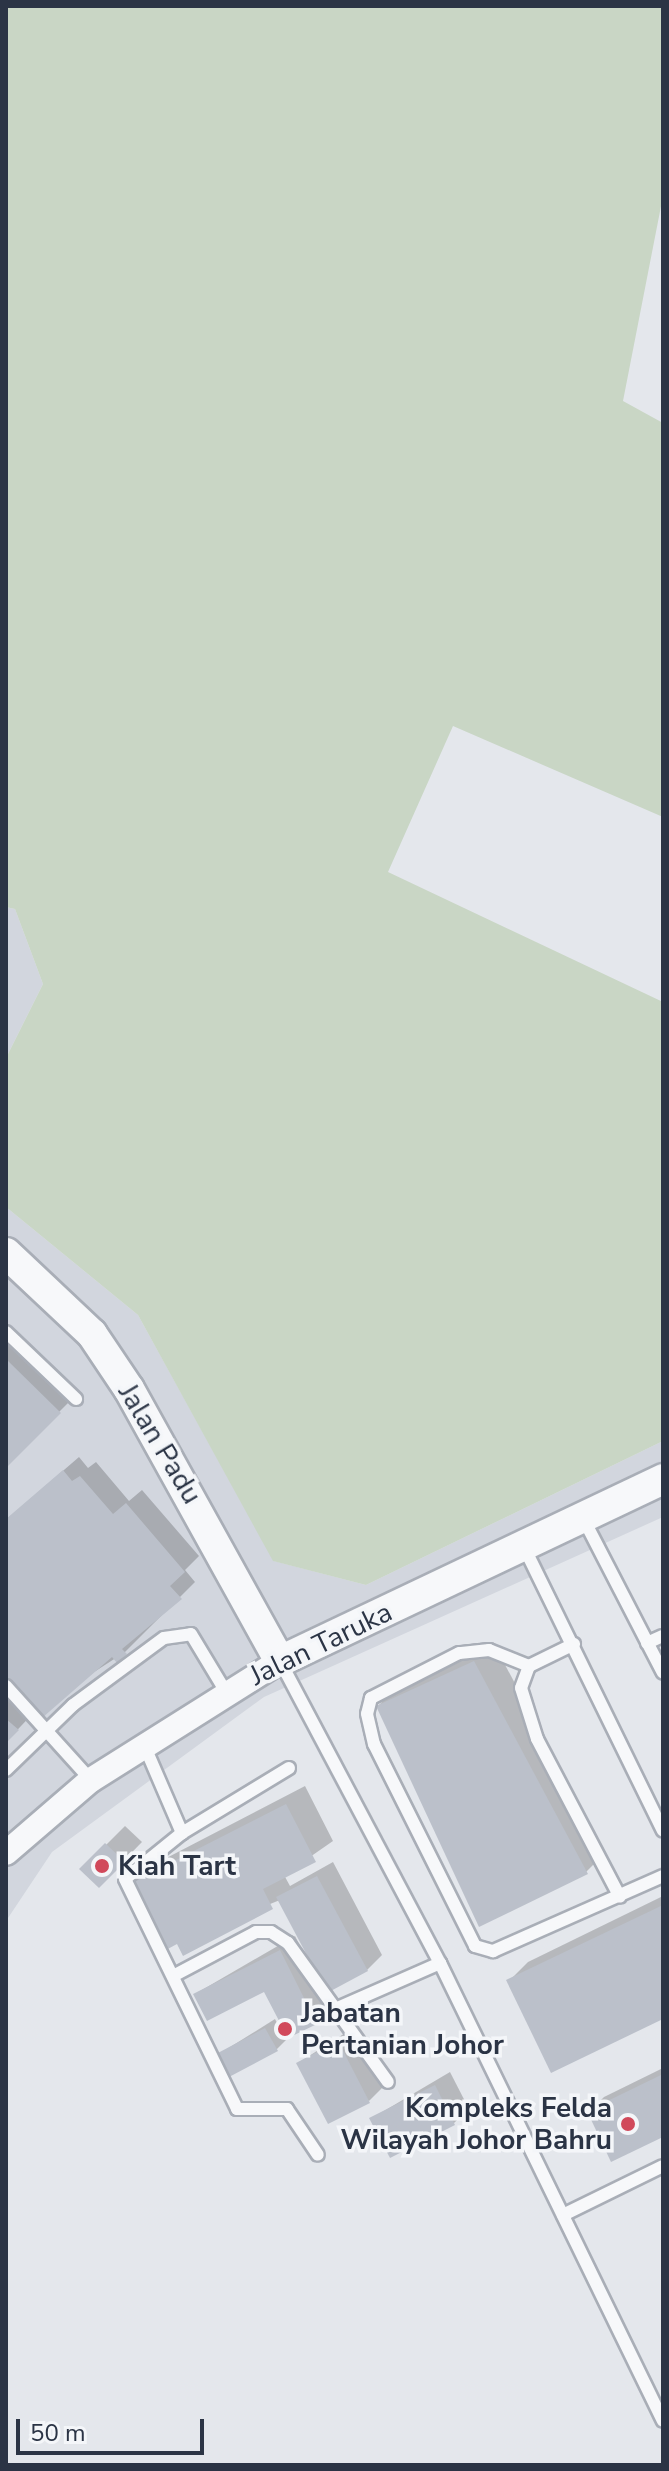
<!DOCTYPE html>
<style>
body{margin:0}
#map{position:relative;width:669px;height:2471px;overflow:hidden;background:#e4e7ec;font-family:"Nunito Sans",sans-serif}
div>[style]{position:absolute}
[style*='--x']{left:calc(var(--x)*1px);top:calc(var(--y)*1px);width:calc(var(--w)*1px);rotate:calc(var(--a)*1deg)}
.built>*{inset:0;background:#d2d6de}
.green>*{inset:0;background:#c9d6c5}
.shadow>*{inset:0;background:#0003}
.building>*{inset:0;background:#bbc0ca}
.roads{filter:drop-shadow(2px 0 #a9aeb7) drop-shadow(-2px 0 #a9aeb7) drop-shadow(0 2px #a9aeb7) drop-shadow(0 -2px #a9aeb7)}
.service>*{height:12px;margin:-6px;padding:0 6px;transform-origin:6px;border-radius:6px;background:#f7f8fa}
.minor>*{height:24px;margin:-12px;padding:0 12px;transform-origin:12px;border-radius:12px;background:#f7f8fa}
.tertiary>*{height:30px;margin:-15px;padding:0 15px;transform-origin:15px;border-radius:15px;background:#f7f8fa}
.dots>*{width:22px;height:22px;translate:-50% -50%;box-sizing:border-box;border:4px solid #f4f6f9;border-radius:50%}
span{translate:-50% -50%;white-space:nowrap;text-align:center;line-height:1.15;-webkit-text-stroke:7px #f4f6f9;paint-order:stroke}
.street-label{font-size:28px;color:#2b3445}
.poi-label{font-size:28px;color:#2b3445;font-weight:700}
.left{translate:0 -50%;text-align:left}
.right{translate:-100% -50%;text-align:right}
.frame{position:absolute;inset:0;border:8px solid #2b3445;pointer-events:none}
.scale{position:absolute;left:16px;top:2419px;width:188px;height:36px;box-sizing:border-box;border:4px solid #2b3445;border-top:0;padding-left:10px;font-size:24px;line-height:28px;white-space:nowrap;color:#2b3445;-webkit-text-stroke:6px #f4f6f9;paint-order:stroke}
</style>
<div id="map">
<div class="built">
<div style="clip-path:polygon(6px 907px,15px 909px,43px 984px,6px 1058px)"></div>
<div style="clip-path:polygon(6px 1207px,138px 1315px,274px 1561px,366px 1585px,663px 1441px,663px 1517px,264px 1697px,52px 1852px,6px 1921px)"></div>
</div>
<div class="green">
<div style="clip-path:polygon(6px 6px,663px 6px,663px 196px,623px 401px,663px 423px,663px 817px,453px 726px,388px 872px,663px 1002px,663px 1441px,366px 1585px,273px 1561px,138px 1315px,6px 1207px,6px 1058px,43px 984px,15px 909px,6px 907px)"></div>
</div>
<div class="shadow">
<div style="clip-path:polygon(6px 1329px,74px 1397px,6px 1465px)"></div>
<div style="clip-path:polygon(79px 1457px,88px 1468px,96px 1462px,129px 1501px,142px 1490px,199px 1556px,185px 1570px,195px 1582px,125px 1652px,37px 1709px,6px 1742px,6px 1684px,26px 1701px,6px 1674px,6px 1520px)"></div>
<div style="clip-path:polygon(494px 1644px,605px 1853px,586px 1872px,378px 1706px,397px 1687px)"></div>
<div style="clip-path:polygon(305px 1786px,333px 1841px,284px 1875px,290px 1886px,333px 1862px,382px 1955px,367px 1970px,280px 1900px,178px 1941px,132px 1885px,151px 1866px)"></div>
<div style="clip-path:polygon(125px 1826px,142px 1842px,99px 1886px,82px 1869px)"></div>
<div style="clip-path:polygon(663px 1896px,663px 2017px,509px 1981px,528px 1962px)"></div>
<div style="clip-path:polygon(295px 1936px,331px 2007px,316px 2022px,289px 2036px,265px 1990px,195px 1994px)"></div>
<div style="clip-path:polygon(275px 2019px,286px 2040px,276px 2050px,219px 2054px)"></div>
<div style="clip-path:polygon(353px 2028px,384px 2086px,369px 2101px,298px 2063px)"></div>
<div style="clip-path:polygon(663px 2068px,663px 2134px,589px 2112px,604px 2097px)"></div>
<div style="clip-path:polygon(450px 2072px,469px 2109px,454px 2123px,372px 2118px)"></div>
</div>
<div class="building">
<div style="clip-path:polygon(6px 1359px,61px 1413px,6px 1468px)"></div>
<div style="clip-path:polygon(63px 1470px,72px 1481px,80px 1476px,113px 1514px,126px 1503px,185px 1572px,170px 1586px,182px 1599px,122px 1649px,127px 1654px,117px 1663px,112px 1657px,42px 1718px,6px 1677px,6px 1519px)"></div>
<div style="clip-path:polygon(474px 1661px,588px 1874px,479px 1927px,376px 1706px)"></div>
<div style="clip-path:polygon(6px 1719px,19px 1730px,6px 1743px)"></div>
<div style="clip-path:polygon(286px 1804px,316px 1862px,263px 1889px,273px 1909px,183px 1956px,177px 1944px,164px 1951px,129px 1884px)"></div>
<div style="clip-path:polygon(105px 1843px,125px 1862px,99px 1888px,79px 1869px)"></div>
<div style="clip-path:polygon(317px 1876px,368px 1971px,327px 1993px,276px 1897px)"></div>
<div style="clip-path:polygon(663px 1905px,663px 2019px,551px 2073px,506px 1980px)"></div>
<div style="clip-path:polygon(280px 1950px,317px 2024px,288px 2038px,264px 1992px,207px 2021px,193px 1994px)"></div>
<div style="clip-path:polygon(265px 2028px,278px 2051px,229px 2077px,216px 2054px)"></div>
<div style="clip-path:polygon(338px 2041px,370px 2103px,328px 2124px,296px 2063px)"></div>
<div style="clip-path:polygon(663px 2074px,663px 2137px,611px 2162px,587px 2111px)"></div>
<div style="clip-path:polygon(435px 2085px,455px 2125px,390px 2158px,369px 2118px)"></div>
</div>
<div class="roads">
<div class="service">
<div style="--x:6;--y:1332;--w:97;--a:43.7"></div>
<div style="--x:583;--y:1518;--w:174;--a:62.7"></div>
<div style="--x:523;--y:1545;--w:318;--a:63.9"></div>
<div style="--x:647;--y:1643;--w:17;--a:-24"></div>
<div style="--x:574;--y:1644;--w:50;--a:153.9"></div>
<div style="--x:529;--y:1666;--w:23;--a:110"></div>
<div style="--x:521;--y:1688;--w:53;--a:72.6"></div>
<div style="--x:537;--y:1739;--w:178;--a:62.3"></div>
<div style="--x:280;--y:1661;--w:342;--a:62.1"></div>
<div style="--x:440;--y:1963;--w:509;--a:64.04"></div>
<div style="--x:529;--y:1666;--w:43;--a:-158.2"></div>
<div style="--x:489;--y:1650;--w:30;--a:174"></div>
<div style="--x:459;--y:1653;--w:99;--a:152.9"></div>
<div style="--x:371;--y:1698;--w:16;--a:104"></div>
<div style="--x:367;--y:1714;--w:31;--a:77"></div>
<div style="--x:374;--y:1744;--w:226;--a:63.4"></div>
<div style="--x:475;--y:1946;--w:19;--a:16"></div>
<div style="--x:493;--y:1951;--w:186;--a:-23.8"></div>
<div style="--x:6;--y:1686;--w:127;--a:47.9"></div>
<div style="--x:145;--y:1747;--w:94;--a:66.7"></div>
<div style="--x:289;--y:1768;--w:125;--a:148.7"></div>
<div style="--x:182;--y:1833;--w:73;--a:141.1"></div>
<div style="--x:125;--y:1879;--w:256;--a:64"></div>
<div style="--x:237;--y:2109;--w:50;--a:0"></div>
<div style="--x:287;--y:2109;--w:55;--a:56"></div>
<div style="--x:6;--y:1770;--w:93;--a:-44.1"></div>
<div style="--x:73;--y:1705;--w:113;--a:-36.4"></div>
<div style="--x:164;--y:1638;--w:27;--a:-8"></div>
<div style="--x:191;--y:1634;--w:68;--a:58.9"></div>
<div style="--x:173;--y:1976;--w:94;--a:-27.9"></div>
<div style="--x:256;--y:1932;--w:15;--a:0"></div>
<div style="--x:271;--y:1932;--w:20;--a:33"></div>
<div style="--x:288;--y:1943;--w:171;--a:54.3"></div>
<div style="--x:333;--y:2010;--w:117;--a:-23.7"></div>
<div style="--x:563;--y:2215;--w:111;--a:-26.1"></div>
</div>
<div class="minor">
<div style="--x:6;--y:1853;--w:112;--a:-40.7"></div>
<div style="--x:91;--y:1780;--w:223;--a:-32.2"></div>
</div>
<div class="tertiary">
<div style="--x:6;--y:1253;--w:118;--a:43.3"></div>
<div style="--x:92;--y:1334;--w:66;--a:56.1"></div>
<div style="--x:129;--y:1389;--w:311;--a:61"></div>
<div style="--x:280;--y:1661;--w:424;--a:-25.4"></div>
</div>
</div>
<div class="dots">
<div style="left:102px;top:1866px;background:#d1495b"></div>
<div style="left:285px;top:2029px;background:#d1495b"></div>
<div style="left:628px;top:2124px;background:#d1495b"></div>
</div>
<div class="street-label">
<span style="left:160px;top:1444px;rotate:59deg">Jalan Padu</span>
<span style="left:321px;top:1644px;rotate:-26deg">Jalan Taruka</span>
</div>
<div class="poi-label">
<span class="left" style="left:118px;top:1866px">Kiah Tart</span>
<span class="left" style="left:301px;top:2029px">Jabatan<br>Pertanian Johor</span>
<span class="right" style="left:612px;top:2124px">Kompleks Felda<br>Wilayah Johor Bahru</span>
</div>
<div class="frame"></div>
<div class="scale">50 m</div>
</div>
